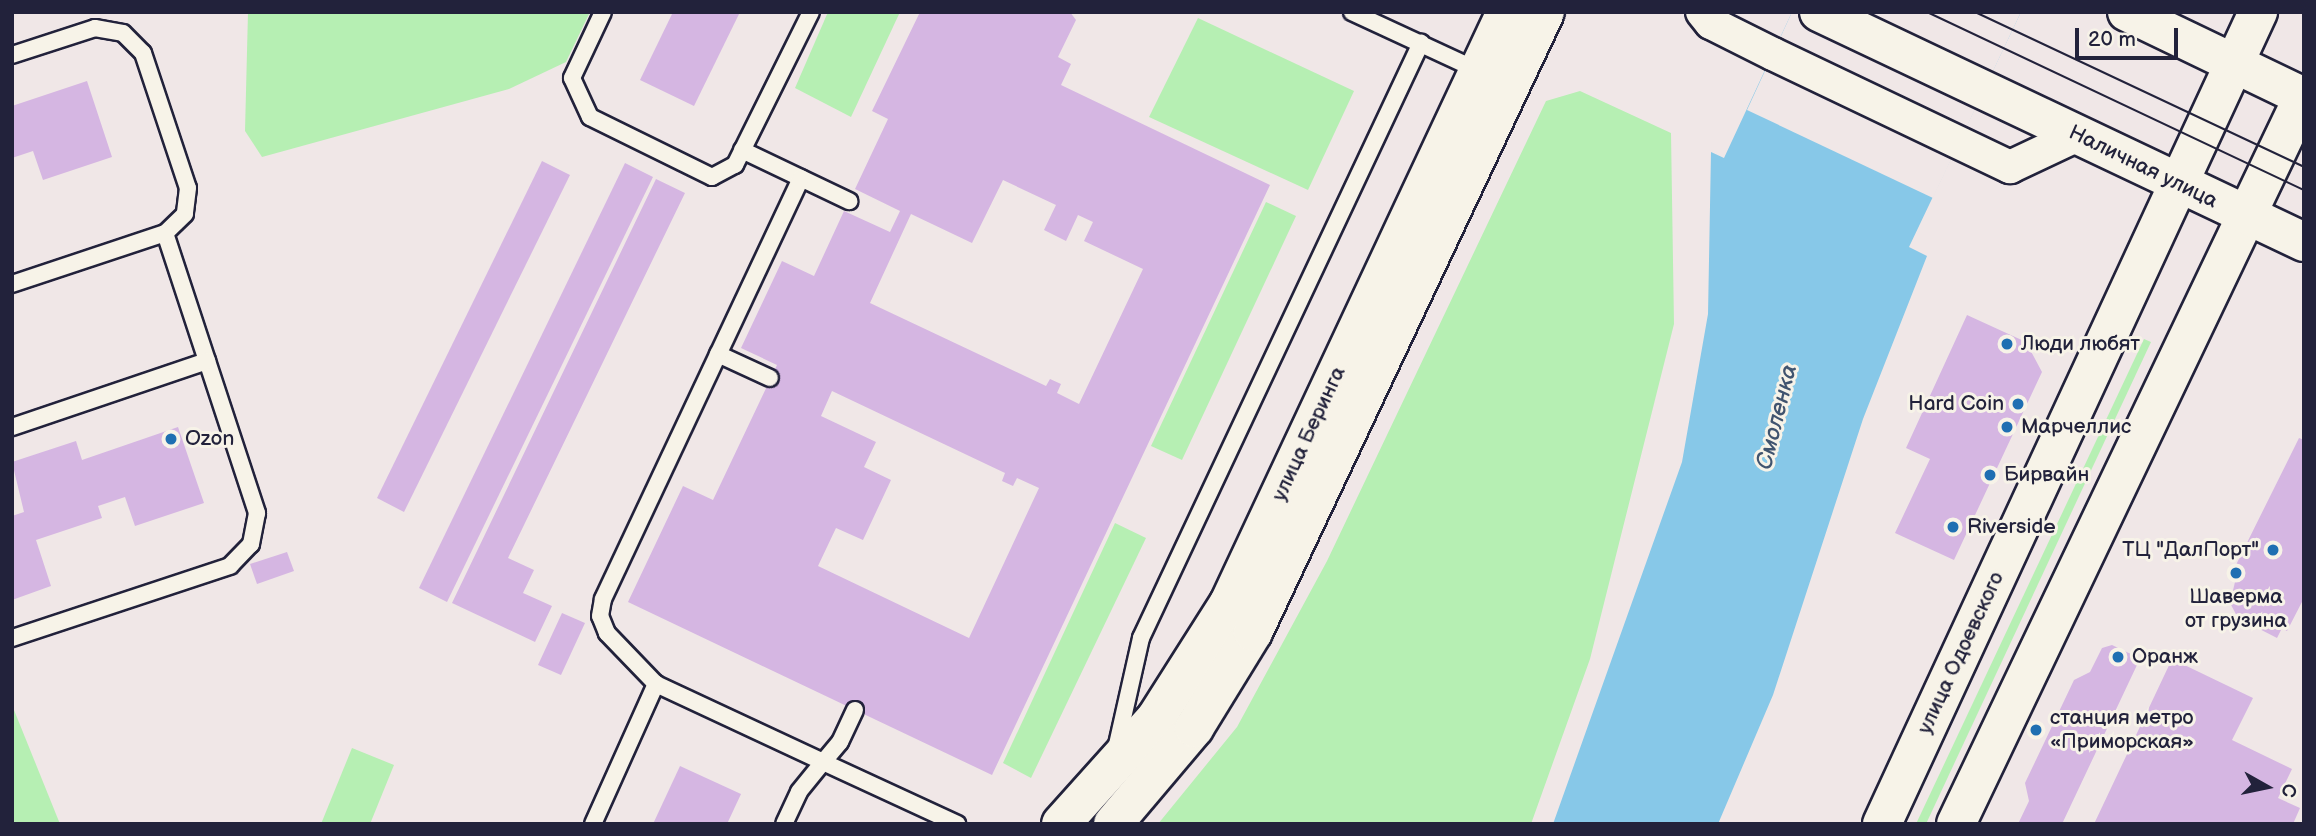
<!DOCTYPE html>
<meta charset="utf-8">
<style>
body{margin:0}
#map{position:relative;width:2316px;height:836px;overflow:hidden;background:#f0e7e7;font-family:"Balsamiq Sans",sans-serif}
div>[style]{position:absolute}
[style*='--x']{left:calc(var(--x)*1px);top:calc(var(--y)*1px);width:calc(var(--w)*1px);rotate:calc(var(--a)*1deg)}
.green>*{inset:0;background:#b6efb3}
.water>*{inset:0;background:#87c8e8}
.pier>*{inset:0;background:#f0e7e7}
.building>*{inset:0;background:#d5b6e2}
.roads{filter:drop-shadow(2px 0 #22223b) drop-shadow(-2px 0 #22223b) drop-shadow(0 2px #22223b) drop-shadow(0 -2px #22223b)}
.service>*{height:16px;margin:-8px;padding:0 8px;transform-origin:8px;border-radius:8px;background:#f7f3e8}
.minor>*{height:32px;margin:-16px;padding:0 16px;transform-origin:16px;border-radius:16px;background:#f7f3e8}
.tertiary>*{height:38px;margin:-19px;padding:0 19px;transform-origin:19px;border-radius:19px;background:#f7f3e8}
.secondary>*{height:38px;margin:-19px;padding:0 19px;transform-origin:19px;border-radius:19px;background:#f7f3e8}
.tram>*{height:2px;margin:-1px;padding:0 1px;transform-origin:1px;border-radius:1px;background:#22223b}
.dots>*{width:19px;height:19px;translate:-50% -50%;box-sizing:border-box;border:4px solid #f7f3e8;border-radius:50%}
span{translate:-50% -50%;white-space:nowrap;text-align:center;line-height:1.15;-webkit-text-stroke:6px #f7f3e8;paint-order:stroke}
.street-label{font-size:21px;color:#22223b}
.poi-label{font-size:21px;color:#22223b}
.left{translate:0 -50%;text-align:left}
.right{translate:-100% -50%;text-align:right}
.water-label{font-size:23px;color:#40546f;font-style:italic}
.frame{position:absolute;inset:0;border:14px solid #22223b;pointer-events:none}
.north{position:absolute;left:2232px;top:752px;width:70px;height:70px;-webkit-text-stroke:5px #f7f3e8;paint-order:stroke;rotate:99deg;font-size:19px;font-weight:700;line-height:28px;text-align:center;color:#22223b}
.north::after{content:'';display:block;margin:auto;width:24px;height:32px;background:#22223b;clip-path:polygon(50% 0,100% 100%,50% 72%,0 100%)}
.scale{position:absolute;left:2075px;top:28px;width:103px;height:32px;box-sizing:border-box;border:4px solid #22223b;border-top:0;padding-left:9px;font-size:21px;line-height:24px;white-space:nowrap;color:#22223b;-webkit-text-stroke:5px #f7f3e8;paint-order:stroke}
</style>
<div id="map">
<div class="green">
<div style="clip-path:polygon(248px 12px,590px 12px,566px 62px,509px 89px,262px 157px,245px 131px)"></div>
<div style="clip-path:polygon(828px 12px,900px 12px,851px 117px,795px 88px)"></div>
<div style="clip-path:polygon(1198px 18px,1354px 91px,1308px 190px,1149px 117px)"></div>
<div style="clip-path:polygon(1580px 91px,1671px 133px,1674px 324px,1590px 659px,1531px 824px,1158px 824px,1237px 727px,1327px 561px,1546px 101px)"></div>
<div style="clip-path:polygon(1266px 202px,1296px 216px,1182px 460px,1151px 446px)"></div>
<div style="clip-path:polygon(2144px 339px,2151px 342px,1926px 824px,1916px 824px)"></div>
<div style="clip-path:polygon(1115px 523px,1146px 538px,1031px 778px,1003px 763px)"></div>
<div style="clip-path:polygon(14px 710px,60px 824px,12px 824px)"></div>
<div style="clip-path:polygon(352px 748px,394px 765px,370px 824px,321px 824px)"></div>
</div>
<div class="water">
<div style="clip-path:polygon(1792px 12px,2021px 12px,1909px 247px,1927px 256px,1863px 419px,1773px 695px,1718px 824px,1553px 824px,1682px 462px,1708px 314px,1711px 152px,1724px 158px)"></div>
</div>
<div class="pier">
<div style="clip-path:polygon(1792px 12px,2021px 12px,1933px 198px,1747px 110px)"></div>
</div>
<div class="building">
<div style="clip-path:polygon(673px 12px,740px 12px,694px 106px,640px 80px)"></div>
<div style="clip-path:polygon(evenodd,920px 12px,1070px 12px,1076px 20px,1058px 57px,1071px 64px,1061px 85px,1270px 185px,992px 775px,628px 602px,683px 486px,713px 500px,777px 365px,741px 348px,782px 261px,814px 276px,844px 211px,890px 232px,900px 211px,855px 189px,888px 119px,872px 111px,920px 12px,1003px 180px,1056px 205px,1044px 230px,1066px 241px,1078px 215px,1093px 222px,1084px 241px,1143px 269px,1079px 404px,1057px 393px,1061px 384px,1050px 379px,1046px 386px,870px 303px,911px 214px,972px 243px,1003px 180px,920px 12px,832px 391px,1005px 473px,1002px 481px,1013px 486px,1017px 478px,1039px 488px,969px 638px,818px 566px,836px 528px,863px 540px,891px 480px,864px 467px,876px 442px,821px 416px,832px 391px)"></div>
<div style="clip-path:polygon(87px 81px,112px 157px,43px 180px,33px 151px,12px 158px,12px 106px)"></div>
<div style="clip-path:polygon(542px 161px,570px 175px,404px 512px,377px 498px)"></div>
<div style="clip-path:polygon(625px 163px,653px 177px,447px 602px,419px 588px)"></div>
<div style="clip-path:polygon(656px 179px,685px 193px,508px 558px,534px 570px,523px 593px,552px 606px,535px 642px,452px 603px)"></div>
<div style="clip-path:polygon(1967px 315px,2026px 342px,2042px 372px,1954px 560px,1895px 533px,1930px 459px,1906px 448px)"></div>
<div style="clip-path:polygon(178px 427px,204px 503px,135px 526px,125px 497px,98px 506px,102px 518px,36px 540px,51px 586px,12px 600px,12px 516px,24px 512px,12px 462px,76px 441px,82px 460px)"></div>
<div style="clip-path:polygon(2299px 438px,2304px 440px,2304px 598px,2287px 631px,2282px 628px,2277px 638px,2238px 618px,2230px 603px,2235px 582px,2229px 579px)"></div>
<div style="clip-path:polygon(287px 552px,294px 571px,257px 584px,250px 564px)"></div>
<div style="clip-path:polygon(562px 613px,585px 623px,561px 675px,538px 665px)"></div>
<div style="clip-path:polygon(2112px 645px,2133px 655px,2137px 665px,2062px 824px,2018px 824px,2029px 801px,2025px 783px,2074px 680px,2090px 672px,2102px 648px)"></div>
<div style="clip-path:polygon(2172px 659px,2253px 698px,2232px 740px,2292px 769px,2278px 798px,2300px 808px,2293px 824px,2094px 824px)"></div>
<div style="clip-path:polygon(680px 766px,741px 794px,727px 824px,653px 824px)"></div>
</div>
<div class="roads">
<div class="service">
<div style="--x:603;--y:12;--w:73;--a:115.2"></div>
<div style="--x:572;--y:78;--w:43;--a:65.2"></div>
<div style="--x:590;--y:117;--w:136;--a:26.2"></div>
<div style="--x:712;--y:177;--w:26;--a:-28"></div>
<div style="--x:735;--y:165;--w:171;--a:-63.6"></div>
<div style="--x:1352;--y:12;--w:140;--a:24.9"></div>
<div style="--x:12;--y:55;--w:87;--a:-18"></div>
<div style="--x:95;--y:28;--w:28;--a:10"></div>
<div style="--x:123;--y:33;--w:28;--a:45"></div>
<div style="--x:143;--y:53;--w:142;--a:71.6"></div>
<div style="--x:188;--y:188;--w:26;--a:97"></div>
<div style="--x:185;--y:214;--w:28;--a:136"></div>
<div style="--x:165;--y:233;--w:295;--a:71.8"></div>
<div style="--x:257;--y:513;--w:32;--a:101"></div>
<div style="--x:251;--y:544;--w:30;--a:134"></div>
<div style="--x:230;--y:566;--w:230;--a:161.7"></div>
<div style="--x:742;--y:150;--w:119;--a:25.5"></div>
<div style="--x:12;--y:284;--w:161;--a:-18.4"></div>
<div style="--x:718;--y:354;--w:57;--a:24.8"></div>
<div style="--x:12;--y:427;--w:206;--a:-18.7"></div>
<div style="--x:656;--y:684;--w:71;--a:-133.9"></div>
<div style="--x:607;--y:633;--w:18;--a:-112"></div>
<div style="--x:600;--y:616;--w:17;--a:-80"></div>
<div style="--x:603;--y:599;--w:465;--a:-64.8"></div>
<div style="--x:855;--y:710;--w:35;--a:115"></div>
<div style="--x:840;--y:742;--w:26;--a:130"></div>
<div style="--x:823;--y:762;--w:148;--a:24.8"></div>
<div style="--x:1116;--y:749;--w:114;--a:-77.3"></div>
<div style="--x:1141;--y:638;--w:658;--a:-64.8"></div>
<div style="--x:593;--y:824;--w:154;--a:-65.8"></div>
<div style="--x:656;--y:684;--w:184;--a:25"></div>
<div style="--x:823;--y:762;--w:38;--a:129"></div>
<div style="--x:799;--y:792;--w:35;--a:115"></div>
</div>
<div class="minor">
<div style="--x:1702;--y:12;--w:14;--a:51"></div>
<div style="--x:1711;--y:23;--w:69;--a:26.6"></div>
<div style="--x:1773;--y:54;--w:263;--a:25.5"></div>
<div style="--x:2010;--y:167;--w:75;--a:-25.2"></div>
</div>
<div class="tertiary">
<div style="--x:1061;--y:824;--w:142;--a:-48.1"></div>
<div style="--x:1156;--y:718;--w:136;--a:-57.6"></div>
<div style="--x:1229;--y:603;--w:653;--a:-64.89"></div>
<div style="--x:1113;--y:824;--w:126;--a:-49.8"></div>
<div style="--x:1194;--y:728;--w:113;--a:-58.4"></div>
<div style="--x:1253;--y:632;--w:685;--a:-64.78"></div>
<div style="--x:1882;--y:824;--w:895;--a:-65.15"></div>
<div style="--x:1956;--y:824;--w:808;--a:-64.48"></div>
</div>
<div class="secondary">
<div style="--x:1819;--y:12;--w:537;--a:25.37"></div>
<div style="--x:2127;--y:12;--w:196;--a:25.7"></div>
</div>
</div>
<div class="tram">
<div style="--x:1927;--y:12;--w:417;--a:25.3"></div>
<div style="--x:1975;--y:12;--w:364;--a:25.2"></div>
</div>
<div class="dots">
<div style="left:2007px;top:344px;background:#1f6fb2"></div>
<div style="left:2018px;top:404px;background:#1f6fb2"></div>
<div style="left:2007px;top:427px;background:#1f6fb2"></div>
<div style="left:171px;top:439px;background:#1f6fb2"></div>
<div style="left:1990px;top:475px;background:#1f6fb2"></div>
<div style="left:1953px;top:527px;background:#1f6fb2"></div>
<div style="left:2273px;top:550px;background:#1f6fb2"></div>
<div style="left:2236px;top:573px;background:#1f6fb2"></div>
<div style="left:2118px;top:657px;background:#1f6fb2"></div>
<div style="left:2036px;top:730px;background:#1f6fb2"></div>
</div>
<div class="street-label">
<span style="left:2143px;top:167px;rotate:26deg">Наличная улица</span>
<span style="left:1309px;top:434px;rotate:-65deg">улица Беринга</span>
<span style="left:1961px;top:653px;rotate:-65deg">улица Одоевского</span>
</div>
<div class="poi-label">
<span class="left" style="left:2021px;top:344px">Люди любят</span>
<span class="right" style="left:2004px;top:404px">Hard Coin</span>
<span class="left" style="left:2021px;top:427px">Марчеллис</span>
<span class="left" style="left:185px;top:439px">Ozon</span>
<span class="left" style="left:2004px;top:475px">Бирвайн</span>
<span class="left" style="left:1967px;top:527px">Riverside</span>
<span class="right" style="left:2259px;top:550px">ТЦ "ДалПорт"</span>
<span style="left:2236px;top:609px">Шаверма<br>от грузина</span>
<span class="left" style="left:2132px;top:657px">Оранж</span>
<span class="left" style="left:2050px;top:730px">станция метро<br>«Приморская»</span>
</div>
<div class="water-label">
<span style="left:1777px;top:417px;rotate:-76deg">Смоленка</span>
</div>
<div class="frame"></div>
<div class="north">С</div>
<div class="scale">20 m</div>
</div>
